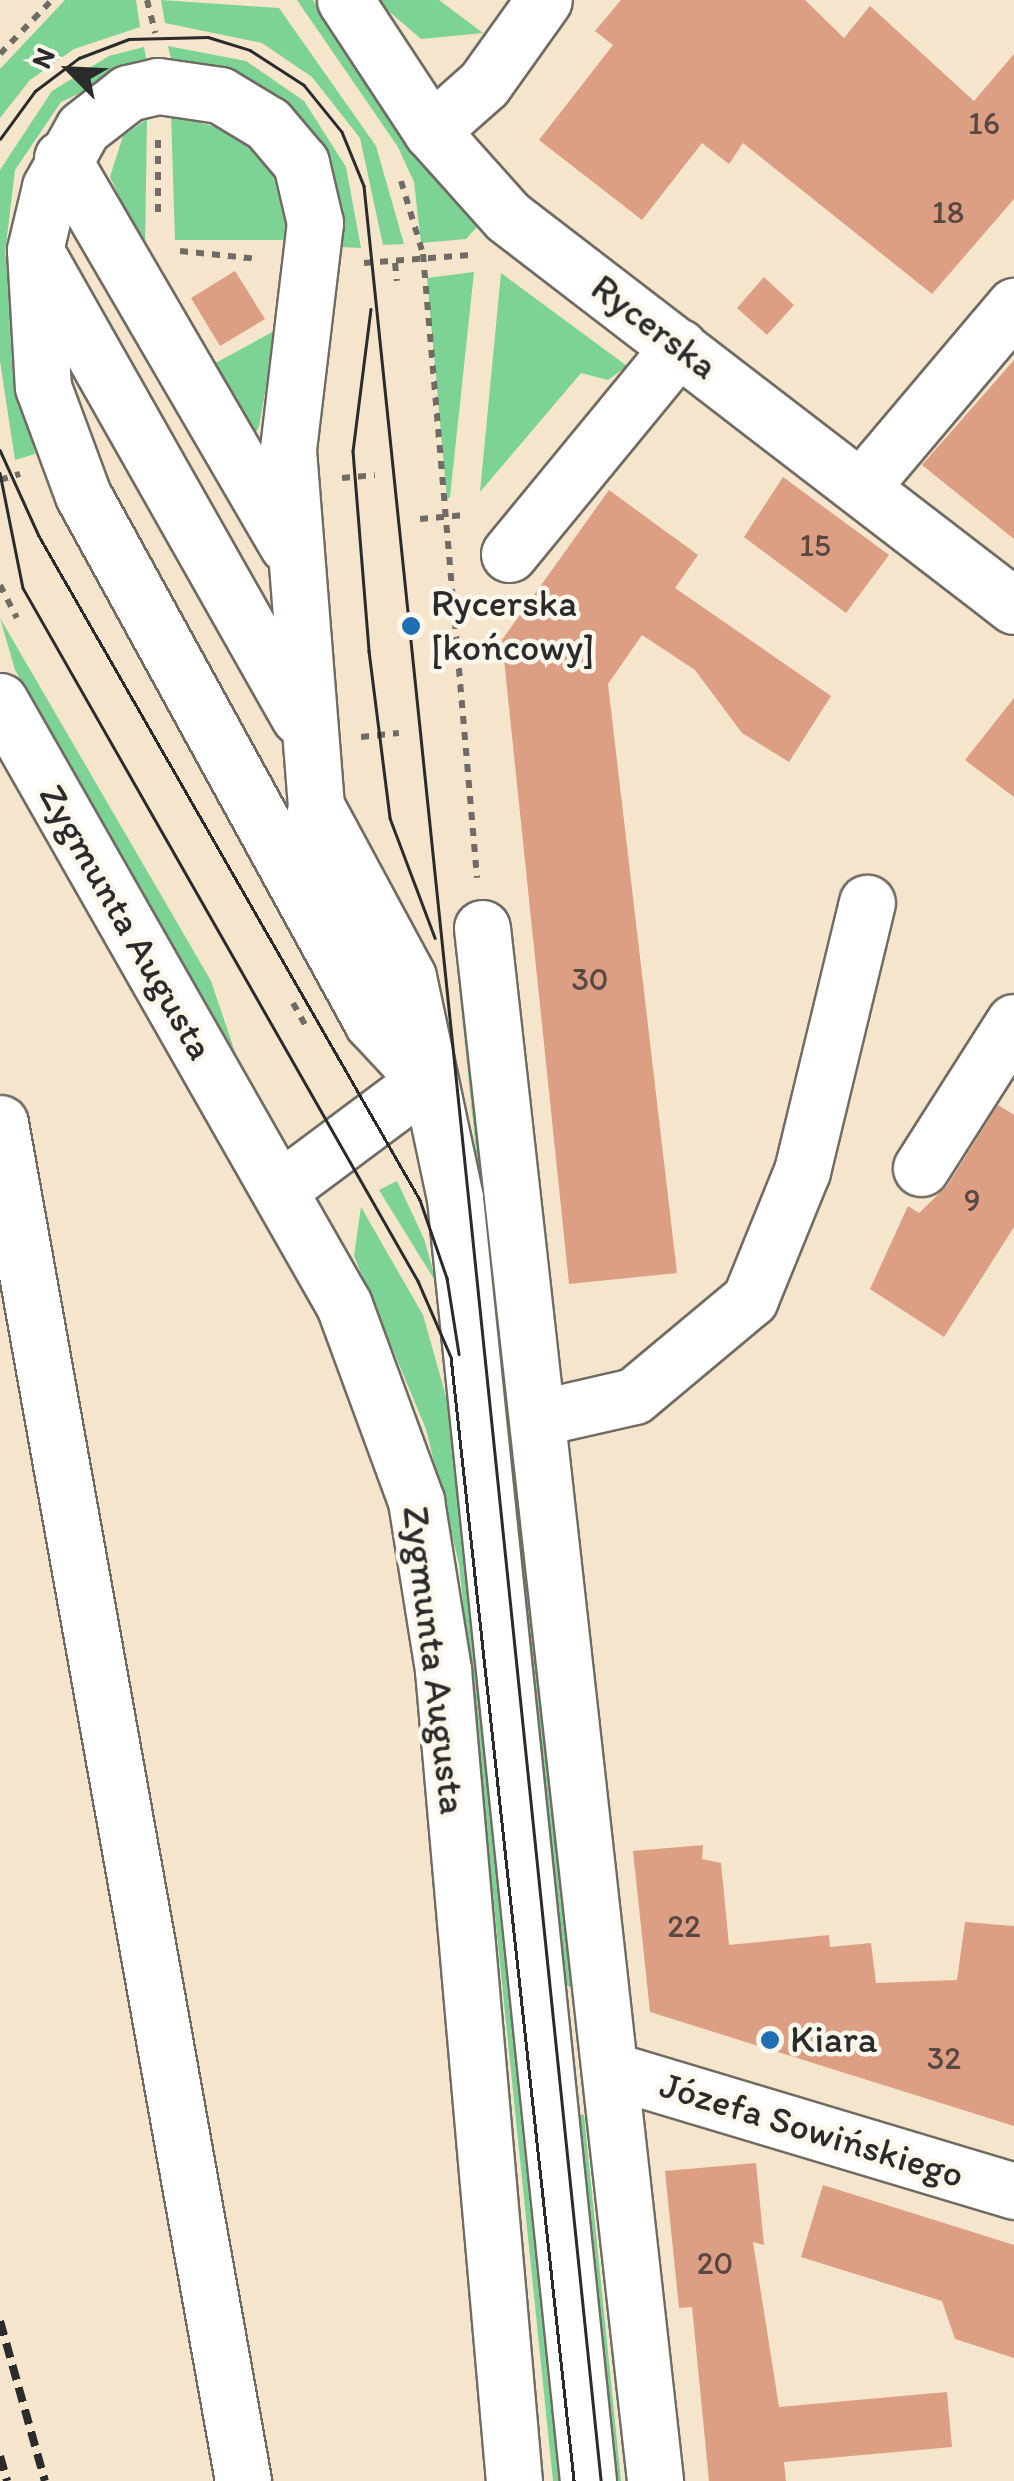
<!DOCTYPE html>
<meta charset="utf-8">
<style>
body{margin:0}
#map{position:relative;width:1014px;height:2481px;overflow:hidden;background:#f4e5cc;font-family:Itim,sans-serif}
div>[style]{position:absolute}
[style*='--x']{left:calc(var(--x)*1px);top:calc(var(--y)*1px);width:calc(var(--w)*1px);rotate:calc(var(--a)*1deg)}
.green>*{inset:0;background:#7dd295}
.building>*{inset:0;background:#dd9f84}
.path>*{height:6px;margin-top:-3px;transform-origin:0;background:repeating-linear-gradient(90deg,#716c63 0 8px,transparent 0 16px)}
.roads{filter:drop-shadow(2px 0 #716c63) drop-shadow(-2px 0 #716c63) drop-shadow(0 2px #716c63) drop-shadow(0 -2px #716c63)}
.minor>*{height:55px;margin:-27.5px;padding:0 27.5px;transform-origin:27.5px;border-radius:27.5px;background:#fff}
.tram>*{height:2.5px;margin:-1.25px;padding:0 1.25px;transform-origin:1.25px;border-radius:1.25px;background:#2b2b2b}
.rail>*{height:8px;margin-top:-4px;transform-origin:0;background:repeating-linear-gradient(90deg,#2b2b2b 0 15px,transparent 0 23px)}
.dots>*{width:28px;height:28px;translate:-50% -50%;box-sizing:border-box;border:5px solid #fbf7ec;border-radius:50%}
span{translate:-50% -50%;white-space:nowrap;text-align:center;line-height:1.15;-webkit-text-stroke:9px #fbf7ec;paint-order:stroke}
.number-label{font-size:32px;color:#584841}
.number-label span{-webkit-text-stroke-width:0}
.street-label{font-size:38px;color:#2b2b2b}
.poi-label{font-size:38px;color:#2b2b2b}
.left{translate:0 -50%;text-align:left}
.north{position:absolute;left:20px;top:20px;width:100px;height:100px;-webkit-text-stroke:8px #fbf7ec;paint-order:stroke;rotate:294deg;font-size:28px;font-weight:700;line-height:40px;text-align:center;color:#2b2b2b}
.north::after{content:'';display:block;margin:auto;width:35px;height:45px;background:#2b2b2b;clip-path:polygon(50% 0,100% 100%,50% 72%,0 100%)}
</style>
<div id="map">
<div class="green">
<div style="clip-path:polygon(65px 0,136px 0,140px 27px,74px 49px,30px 80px,0 118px,0 69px)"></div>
<div style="clip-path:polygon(161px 0,279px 8px,376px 146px,404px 244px,383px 245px,360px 138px,312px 77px,262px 43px,165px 23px)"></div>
<div style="clip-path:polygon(297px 0,313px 0,418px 160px,477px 227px,466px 239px,421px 243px,414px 182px,398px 147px)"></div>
<div style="clip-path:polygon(376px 0,439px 0,483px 33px,421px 39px)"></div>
<div style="clip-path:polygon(168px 46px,246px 61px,304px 101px,346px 167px,361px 248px,341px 247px,334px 178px,293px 111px,240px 75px,171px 59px)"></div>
<div style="clip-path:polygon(144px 47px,147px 62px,61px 102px,15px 170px,5px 253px,35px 454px,15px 460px,0 361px,0 170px,52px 91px,109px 56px)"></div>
<div style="clip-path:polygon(171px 113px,240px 135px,265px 157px,288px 208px,288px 240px,175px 240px)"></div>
<div style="clip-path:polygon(147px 119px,145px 251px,110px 177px,123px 136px)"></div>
<div style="clip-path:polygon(474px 272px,450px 497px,447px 499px,427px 278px)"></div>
<div style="clip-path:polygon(501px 273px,627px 366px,608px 380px,581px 373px,480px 492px)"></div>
<div style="clip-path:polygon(276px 330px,259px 427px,254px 435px,210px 366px)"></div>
<div style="clip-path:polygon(0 618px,211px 981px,235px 1052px,15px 670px)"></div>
<div style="clip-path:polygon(454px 938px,463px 938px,571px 1987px,562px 1984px)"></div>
<div style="clip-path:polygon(397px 1181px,424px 1239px,437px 1284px,379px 1190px)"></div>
<div style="clip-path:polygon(361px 1207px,423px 1315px,456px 1432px,562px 2481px,553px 2481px,459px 1564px,426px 1429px,354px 1256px)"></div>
<div style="clip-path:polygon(576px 2114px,584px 2115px,621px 2481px,614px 2481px)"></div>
</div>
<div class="building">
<div style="clip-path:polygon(621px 0,805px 0,844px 38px,870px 6px,974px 101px,1014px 54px,1014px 199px,932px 294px,743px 143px,729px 164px,702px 143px,642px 220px,539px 140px,613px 45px,595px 31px)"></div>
<div style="clip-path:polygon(235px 271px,265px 319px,220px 346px,191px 298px)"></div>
<div style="clip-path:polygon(764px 277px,794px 305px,767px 335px,737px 308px)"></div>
<div style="clip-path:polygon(1014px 360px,1014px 539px,922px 465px)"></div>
<div style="clip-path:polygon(783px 477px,889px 555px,846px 613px,744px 537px)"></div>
<div style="clip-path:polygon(609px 490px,698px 555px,675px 588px,831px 696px,789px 762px,742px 733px,695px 670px,642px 635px,608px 684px,677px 1273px,569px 1284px,502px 640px)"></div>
<div style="clip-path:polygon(1014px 698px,1014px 797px,965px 760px)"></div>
<div style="clip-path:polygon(998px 1105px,1014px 1115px,1014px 1227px,944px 1337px,870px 1289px,908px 1206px,919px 1213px,947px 1186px)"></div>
<div style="clip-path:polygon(703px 1845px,702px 1859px,721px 1863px,729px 1945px,829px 1935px,830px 1947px,871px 1943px,876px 1983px,957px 1980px,965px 1922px,1014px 1926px,1014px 2126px,650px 2012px,633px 1851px)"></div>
<div style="clip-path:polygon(756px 2163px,764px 2245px,753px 2242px,779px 2407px,947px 2392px,952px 2447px,784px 2462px,786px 2481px,709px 2481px,692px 2307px,679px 2308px,665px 2171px)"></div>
<div style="clip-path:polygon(823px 2185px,1014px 2245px,1014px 2358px,955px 2339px,942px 2301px,801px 2257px)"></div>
</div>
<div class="path">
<div style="--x:147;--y:0;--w:34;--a:76"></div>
<div style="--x:0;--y:54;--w:75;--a:-46.1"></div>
<div style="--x:158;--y:140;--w:73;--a:90"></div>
<div style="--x:401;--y:181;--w:76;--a:73.2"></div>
<div style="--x:423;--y:254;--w:626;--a:85.05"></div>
<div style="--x:180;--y:251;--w:77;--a:5.9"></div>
<div style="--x:364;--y:263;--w:106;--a:-4.3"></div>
<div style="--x:395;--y:263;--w:18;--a:84"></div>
<div style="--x:342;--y:478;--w:33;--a:-5"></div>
<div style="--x:0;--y:480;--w:21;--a:-17"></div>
<div style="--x:420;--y:519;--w:45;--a:-5.1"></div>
<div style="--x:0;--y:585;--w:37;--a:63"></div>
<div style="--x:361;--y:737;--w:38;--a:-6"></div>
<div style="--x:293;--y:1003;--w:26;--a:61"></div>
</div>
<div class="roads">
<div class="minor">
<div style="--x:345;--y:0;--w:157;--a:56.7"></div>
<div style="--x:431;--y:131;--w:115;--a:48.2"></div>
<div style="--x:508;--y:217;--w:638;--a:37.55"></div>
<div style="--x:431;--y:131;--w:71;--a:-41.6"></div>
<div style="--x:484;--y:84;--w:103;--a:-54.5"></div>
<div style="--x:62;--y:158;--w:448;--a:59.8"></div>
<div style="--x:36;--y:252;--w:534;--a:60.51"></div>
<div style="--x:862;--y:486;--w:236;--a:-49.8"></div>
<div style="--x:509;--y:554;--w:268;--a:-50.6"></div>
<div style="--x:0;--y:701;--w:695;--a:60.34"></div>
<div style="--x:344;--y:1305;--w:209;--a:69.8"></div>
<div style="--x:416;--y:1501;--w:171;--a:80.9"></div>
<div style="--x:443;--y:1670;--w:814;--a:85"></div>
<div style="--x:316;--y:806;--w:194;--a:61.7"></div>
<div style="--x:408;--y:977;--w:226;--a:78"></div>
<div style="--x:455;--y:1198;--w:1290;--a:84.08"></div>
<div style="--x:301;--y:884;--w:79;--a:-79.1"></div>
<div style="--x:316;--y:806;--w:358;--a:-94.5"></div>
<div style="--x:288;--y:449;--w:228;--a:-83.2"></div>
<div style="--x:315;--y:223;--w:62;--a:-103.1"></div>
<div style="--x:301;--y:163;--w:51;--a:-130.2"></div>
<div style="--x:268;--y:124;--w:56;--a:-148.9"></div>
<div style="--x:220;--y:95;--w:63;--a:-171.7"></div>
<div style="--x:158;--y:86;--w:31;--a:167"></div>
<div style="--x:128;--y:93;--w:57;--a:142.1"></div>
<div style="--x:83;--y:128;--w:68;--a:119.2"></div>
<div style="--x:50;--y:187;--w:65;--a:103.4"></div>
<div style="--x:35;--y:250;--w:137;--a:86.7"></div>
<div style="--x:43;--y:387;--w:115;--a:69.7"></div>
<div style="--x:83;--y:495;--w:601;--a:61.26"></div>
<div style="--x:372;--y:1022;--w:79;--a:47"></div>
<div style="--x:482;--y:928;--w:1563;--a:83.64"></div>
<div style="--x:0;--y:1123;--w:1380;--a:79.85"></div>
<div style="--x:921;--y:1168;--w:173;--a:-57.5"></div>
<div style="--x:280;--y:1189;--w:182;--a:-36.7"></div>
<div style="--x:538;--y:1418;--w:98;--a:-12.9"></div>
<div style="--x:634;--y:1396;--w:151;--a:-39.9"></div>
<div style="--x:750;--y:1299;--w:138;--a:-67.9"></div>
<div style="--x:802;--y:1171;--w:276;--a:-76.4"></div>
<div style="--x:611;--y:2070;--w:421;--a:16.7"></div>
</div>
</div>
<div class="tram">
<div style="--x:0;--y:139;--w:59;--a:-53.9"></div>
<div style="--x:35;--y:91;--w:55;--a:-36.9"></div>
<div style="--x:79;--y:58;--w:53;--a:-20.8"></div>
<div style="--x:129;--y:39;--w:79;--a:-1.5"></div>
<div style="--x:208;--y:37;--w:44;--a:17.2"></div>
<div style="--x:250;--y:50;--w:64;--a:32.9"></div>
<div style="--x:304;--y:85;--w:60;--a:51"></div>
<div style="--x:342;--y:132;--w:58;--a:67.8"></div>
<div style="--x:364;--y:186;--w:2307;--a:84.1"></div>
<div style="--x:371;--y:309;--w:143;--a:97.2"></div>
<div style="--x:353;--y:451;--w:201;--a:85.4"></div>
<div style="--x:369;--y:651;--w:168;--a:82.8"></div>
<div style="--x:390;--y:818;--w:128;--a:69.4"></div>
<div style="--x:0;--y:450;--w:94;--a:65.6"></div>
<div style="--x:39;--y:536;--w:766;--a:60.15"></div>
<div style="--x:420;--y:1200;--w:83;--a:70.9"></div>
<div style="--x:447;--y:1278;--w:77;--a:81"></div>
<div style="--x:0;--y:473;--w:117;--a:78.7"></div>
<div style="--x:23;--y:588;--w:798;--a:60.32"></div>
<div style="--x:418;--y:1281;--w:83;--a:66.5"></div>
<div style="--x:451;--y:1357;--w:1131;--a:83.75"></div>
</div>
<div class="rail">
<div style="--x:0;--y:2321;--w:166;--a:74.3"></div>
<div style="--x:0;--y:2456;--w:26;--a:74"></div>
</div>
<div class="dots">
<div style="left:411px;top:626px;background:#1f6fb2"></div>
<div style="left:770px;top:2040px;background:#1f6fb2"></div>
</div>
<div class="number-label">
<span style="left:984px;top:123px">16</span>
<span style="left:948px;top:212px">18</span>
<span style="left:815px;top:545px">15</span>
<span style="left:590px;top:979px">30</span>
<span style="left:972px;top:1200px">9</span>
<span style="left:684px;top:1926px">22</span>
<span style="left:944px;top:2058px">32</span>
<span style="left:715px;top:2263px">20</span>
</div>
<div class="street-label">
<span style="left:654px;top:327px;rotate:37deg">Rycerska</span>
<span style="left:126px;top:922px;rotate:60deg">Zygmunta Augusta</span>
<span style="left:434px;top:1660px;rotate:83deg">Zygmunta Augusta</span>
<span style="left:812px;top:2130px;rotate:17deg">Józefa Sowińskiego</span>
</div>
<div class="poi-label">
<span class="left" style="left:431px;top:626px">Rycerska<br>[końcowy]</span>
<span class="left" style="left:790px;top:2040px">Kiara</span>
</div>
<div class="north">N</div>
</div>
